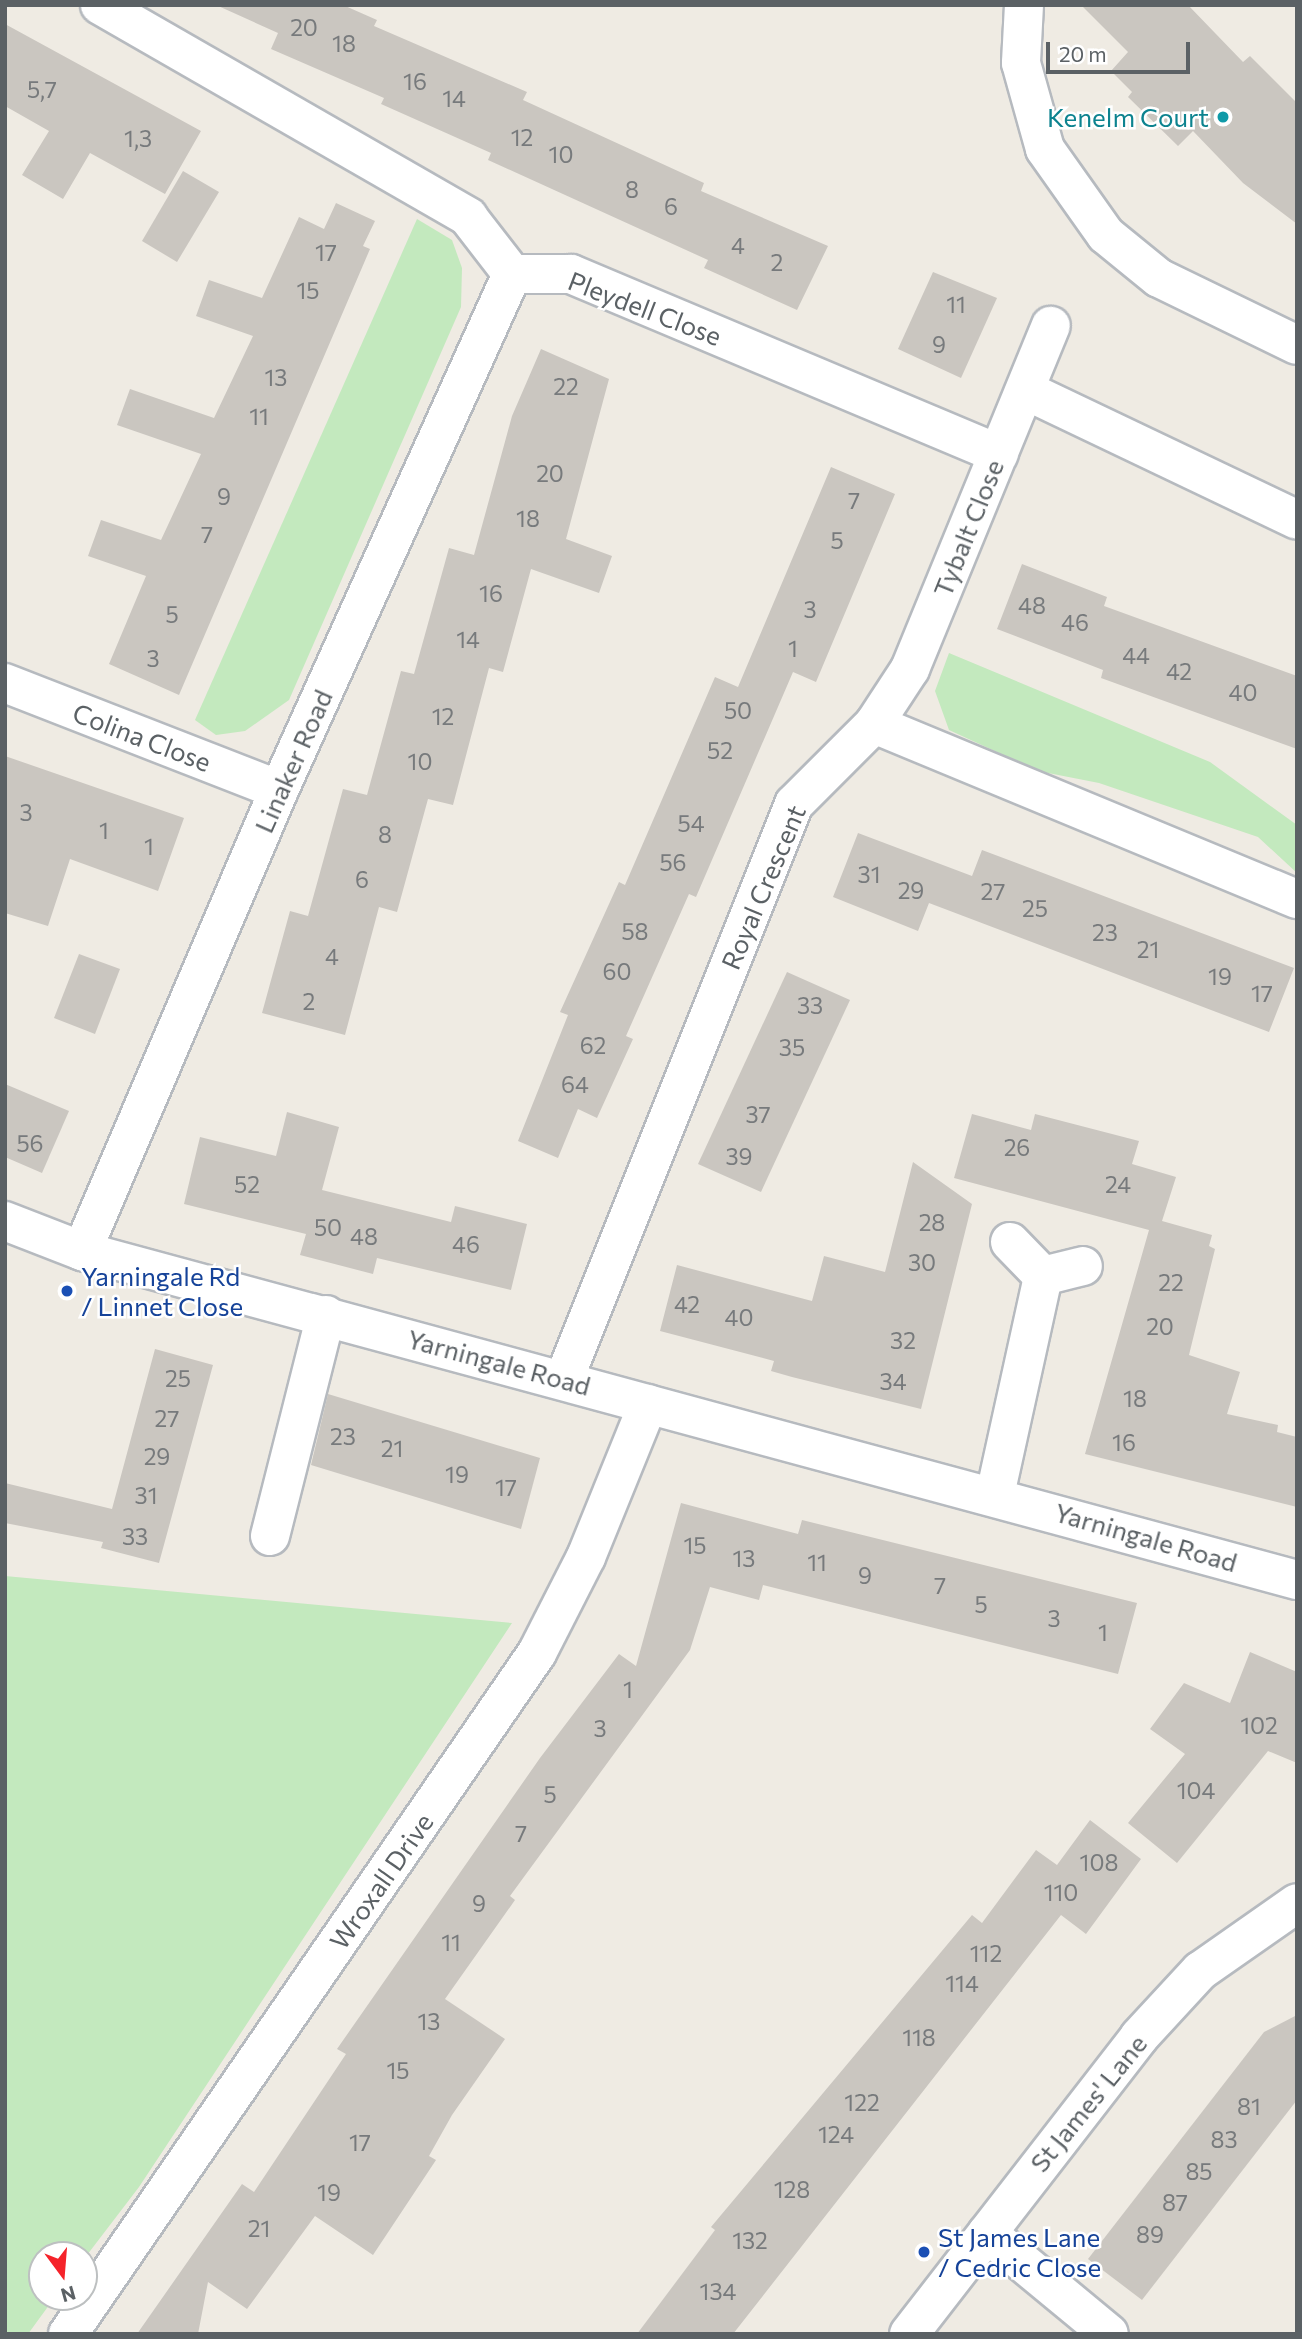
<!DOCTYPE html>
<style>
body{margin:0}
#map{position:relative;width:1302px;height:2339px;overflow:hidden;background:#efebe3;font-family:Commissioner,sans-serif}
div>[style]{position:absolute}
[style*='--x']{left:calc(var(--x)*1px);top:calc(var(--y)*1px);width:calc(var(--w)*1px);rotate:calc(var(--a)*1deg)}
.green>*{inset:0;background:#c3e9be}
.building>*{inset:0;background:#cac6c0}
.roads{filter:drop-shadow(2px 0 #b6babf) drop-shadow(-2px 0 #b6babf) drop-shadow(0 2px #b6babf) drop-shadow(0 -2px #b6babf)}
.minor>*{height:38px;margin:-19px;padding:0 19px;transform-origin:19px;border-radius:19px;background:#fff}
.dots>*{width:19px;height:19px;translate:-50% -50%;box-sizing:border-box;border:4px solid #fff;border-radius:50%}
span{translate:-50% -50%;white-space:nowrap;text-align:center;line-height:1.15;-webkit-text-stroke:5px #fff;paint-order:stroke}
.number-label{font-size:23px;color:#777a7c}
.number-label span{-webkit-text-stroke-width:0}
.culture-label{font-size:26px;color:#0d838f}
.right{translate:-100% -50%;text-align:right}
.street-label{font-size:26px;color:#5b6165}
.transit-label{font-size:26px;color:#164399}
.left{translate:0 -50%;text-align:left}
.frame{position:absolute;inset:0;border:7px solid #5b6165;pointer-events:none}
.north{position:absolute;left:28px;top:2241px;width:70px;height:70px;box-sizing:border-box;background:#fff;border:2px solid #bdc0c1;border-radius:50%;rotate:164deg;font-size:19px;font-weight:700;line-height:28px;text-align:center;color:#5b6165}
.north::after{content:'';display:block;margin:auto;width:24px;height:32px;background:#f5232a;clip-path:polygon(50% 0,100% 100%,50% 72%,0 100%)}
.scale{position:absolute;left:1046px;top:42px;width:144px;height:32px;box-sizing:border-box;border:4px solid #5b6165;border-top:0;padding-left:9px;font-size:21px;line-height:24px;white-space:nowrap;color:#5b6165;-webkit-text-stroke:5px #fff;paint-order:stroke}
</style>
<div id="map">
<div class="green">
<div style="clip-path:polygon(417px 219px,452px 240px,462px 268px,461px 307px,289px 700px,245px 731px,216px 735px,195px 720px)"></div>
<div style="clip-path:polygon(949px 653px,1210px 762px,1297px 825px,1297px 873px,1258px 837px,1099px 783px,1038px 771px,949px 730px,935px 691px)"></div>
<div style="clip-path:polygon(5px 1576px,512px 1623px,139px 2187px,84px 2259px,42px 2255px,42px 2297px,55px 2297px,28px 2334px,5px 2334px)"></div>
</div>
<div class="building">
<div style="clip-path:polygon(216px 5px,343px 5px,377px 20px,374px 26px,527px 92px,523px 100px,704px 183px,701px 191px,828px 246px,797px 310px,704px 268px,708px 260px,488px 160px,491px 153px,381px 104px,384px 98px,271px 49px,278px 33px)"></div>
<div style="clip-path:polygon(1081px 5px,1188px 5px,1243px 62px,1250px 56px,1297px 103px,1297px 224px,1243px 183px,1193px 131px,1178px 146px,1128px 97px,1132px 92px,1111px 71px,1128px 52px)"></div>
<div style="clip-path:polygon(5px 24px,201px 131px,165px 194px,90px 153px,63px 199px,22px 175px,49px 131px,5px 106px)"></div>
<div style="clip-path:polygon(183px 171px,219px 192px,177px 262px,142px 241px)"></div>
<div style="clip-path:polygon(336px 203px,375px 221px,363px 246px,370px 249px,179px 695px,109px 664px,146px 576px,88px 556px,101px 520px,161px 540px,201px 454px,117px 425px,130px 389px,214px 418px,253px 336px,196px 316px,209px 280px,262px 298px,299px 217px,324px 229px)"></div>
<div style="clip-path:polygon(933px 272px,997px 298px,961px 378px,898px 349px)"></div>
<div style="clip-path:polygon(541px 349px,609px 379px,566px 539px,612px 556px,599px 593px,531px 569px,503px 672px,489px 668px,453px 805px,428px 799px,397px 912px,379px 907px,345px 1035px,262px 1013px,290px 911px,308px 916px,343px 789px,367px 795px,401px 671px,414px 674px,449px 548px,474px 555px,512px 416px)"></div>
<div style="clip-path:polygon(831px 467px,895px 494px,816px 682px,793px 672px,696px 897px,689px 894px,626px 1036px,633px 1039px,597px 1118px,578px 1109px,558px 1158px,518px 1141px,568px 1015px,560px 1012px,619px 882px,625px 885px,715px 677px,738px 687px)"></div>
<div style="clip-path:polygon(1022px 564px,1107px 597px,1104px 606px,1297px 676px,1297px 749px,1101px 678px,1103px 670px,997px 629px)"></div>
<div style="clip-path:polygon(5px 756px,184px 818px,158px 891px,70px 859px,48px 926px,5px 913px)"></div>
<div style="clip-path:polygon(858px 833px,972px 876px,982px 850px,1294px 968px,1269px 1032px,929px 903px,918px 931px,833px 897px)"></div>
<div style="clip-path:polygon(79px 954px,120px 969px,95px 1034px,54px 1018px)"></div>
<div style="clip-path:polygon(787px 972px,850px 1000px,761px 1192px,698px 1164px)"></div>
<div style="clip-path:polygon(5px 1084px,69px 1111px,42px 1173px,5px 1157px)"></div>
<div style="clip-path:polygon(287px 1112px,339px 1127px,322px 1190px,451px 1222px,455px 1206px,527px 1224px,511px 1290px,377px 1258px,373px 1274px,300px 1255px,306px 1234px,184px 1204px,200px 1137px,276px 1156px)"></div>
<div style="clip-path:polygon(972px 1114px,1031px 1130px,1035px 1114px,1139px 1141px,1132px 1164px,1176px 1177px,1162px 1221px,1212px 1235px,1209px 1246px,1215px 1249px,1189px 1355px,1240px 1372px,1227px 1414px,1278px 1425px,1277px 1432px,1297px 1437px,1297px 1507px,1085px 1454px,1149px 1230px,954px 1178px)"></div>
<div style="clip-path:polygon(913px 1162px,972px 1204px,921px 1409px,792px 1377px,771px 1371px,774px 1361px,660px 1331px,677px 1265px,812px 1301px,824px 1256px,885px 1272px)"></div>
<div style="clip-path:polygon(155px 1349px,213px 1365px,159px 1563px,101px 1548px,103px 1542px,5px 1523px,5px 1483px,112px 1509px)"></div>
<div style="clip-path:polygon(328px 1394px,540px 1458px,521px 1529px,311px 1465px)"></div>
<div style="clip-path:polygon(681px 1503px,798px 1534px,802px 1520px,1137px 1603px,1118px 1674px,763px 1585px,759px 1600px,710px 1587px,690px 1650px,510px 1896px,515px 1900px,445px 1999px,505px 2039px,452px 2115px,429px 2156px,436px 2160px,373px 2255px,315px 2216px,247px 2309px,208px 2282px,198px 2334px,137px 2334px,242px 2184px,254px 2192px,346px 2054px,337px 2049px,540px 1758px,619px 1654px,636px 1666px)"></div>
<div style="clip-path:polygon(1250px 1652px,1297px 1672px,1297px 1763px,1268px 1751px,1177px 1863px,1128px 1823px,1185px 1754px,1150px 1729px,1184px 1683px,1230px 1703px)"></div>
<div style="clip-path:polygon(1090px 1820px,1141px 1859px,1086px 1934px,1061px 1915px,733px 2334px,637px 2334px,715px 2230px,711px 2227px,972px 1915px,982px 1923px,1036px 1850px,1057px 1865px)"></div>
<div style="clip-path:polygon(1297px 2015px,1297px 2100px,1142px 2300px,1088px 2259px,1264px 2032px)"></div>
</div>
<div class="roads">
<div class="minor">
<div style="--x:100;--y:5;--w:425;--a:29.9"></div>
<div style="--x:468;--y:217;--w:72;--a:52.3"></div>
<div style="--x:512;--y:274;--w:59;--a:0"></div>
<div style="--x:571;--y:274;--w:464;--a:22.8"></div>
<div style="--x:1024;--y:5;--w:58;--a:93"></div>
<div style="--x:1021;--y:63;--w:89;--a:74.4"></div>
<div style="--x:1045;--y:149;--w:105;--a:54.7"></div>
<div style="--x:1106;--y:235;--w:68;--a:39.1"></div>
<div style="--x:1159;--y:278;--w:153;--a:25.9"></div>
<div style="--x:1025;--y:390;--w:301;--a:25.5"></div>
<div style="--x:5;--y:683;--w:294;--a:21.3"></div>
<div style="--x:874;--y:724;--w:66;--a:-56.8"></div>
<div style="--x:910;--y:669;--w:371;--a:-67.7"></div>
<div style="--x:5;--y:1221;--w:83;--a:21.3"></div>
<div style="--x:82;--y:1251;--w:1259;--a:15.15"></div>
<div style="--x:1010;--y:1242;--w:47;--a:45.9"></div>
<div style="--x:1043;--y:1276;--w:41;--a:-14"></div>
<div style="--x:82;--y:1251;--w:501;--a:-66.86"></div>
<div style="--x:279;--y:790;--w:566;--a:-65.7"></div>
<div style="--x:564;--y:1379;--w:619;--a:-68.2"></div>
<div style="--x:794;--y:804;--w:113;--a:-45"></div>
<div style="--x:874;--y:724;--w:458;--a:22.5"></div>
<div style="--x:995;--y:1495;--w:224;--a:-77.6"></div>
<div style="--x:270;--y:1536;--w:228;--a:-75.8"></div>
<div style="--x:987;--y:2233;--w:158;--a:39.6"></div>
<div style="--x:68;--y:2334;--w:827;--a:-55.45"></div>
<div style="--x:537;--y:1653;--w:108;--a:-63"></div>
<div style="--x:586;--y:1557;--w:165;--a:-67.9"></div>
<div style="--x:909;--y:2334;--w:376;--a:-52.2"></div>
<div style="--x:1139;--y:2037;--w:90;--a:-47.3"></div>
<div style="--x:1200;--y:1971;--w:118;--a:-35"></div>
</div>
</div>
<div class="dots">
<div style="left:1223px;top:117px;background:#0f9aa8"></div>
<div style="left:67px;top:1291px;background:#1a4fb4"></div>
<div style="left:924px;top:2252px;background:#1a4fb4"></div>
</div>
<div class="number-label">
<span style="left:304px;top:27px">20</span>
<span style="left:344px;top:43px">18</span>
<span style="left:415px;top:81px">16</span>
<span style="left:42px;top:89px">5,7</span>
<span style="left:454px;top:98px">14</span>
<span style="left:522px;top:137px">12</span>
<span style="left:138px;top:138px">1,3</span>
<span style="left:561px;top:154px">10</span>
<span style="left:632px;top:189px">8</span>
<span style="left:671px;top:206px">6</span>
<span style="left:738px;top:245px">4</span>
<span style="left:326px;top:252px">17</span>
<span style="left:777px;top:262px">2</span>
<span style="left:308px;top:290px">15</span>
<span style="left:956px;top:304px">11</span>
<span style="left:939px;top:344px">9</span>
<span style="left:276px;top:377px">13</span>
<span style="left:566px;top:386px">22</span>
<span style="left:259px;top:416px">11</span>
<span style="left:550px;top:473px">20</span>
<span style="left:224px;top:496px">9</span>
<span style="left:854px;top:500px">7</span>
<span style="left:528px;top:518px">18</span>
<span style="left:207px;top:534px">7</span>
<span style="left:837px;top:540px">5</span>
<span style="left:491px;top:593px">16</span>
<span style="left:1032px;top:605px">48</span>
<span style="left:810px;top:609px">3</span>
<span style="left:172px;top:614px">5</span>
<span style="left:1075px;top:622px">46</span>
<span style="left:468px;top:639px">14</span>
<span style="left:793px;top:648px">1</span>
<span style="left:1136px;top:655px">44</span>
<span style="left:153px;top:658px">3</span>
<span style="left:1179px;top:671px">42</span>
<span style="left:1243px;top:692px">40</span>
<span style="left:738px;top:710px">50</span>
<span style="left:443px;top:716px">12</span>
<span style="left:720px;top:750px">52</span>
<span style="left:420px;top:761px">10</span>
<span style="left:26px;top:812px">3</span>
<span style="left:691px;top:823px">54</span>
<span style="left:104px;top:830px">1</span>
<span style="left:385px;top:834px">8</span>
<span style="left:149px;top:846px">1</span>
<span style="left:673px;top:862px">56</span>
<span style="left:869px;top:874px">31</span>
<span style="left:362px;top:879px">6</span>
<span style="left:911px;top:890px">29</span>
<span style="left:993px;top:891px">27</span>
<span style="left:1035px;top:908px">25</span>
<span style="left:635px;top:931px">58</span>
<span style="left:1105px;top:932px">23</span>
<span style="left:1148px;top:949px">21</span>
<span style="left:332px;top:956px">4</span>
<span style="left:617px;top:971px">60</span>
<span style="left:1220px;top:976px">19</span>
<span style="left:1262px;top:993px">17</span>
<span style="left:309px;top:1001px">2</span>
<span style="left:810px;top:1005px">33</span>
<span style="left:593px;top:1045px">62</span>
<span style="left:792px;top:1047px">35</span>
<span style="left:575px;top:1084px">64</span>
<span style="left:758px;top:1114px">37</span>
<span style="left:30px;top:1143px">56</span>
<span style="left:1017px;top:1147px">26</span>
<span style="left:739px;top:1156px">39</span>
<span style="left:247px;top:1184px">52</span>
<span style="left:1118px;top:1184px">24</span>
<span style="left:932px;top:1222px">28</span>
<span style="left:328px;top:1227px">50</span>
<span style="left:364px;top:1236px">48</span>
<span style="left:466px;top:1244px">46</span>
<span style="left:922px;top:1262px">30</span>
<span style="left:1171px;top:1282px">22</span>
<span style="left:687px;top:1304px">42</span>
<span style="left:739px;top:1317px">40</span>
<span style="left:1160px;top:1326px">20</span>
<span style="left:903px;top:1340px">32</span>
<span style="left:178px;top:1378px">25</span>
<span style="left:893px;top:1381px">34</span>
<span style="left:1135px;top:1398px">18</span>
<span style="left:167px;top:1418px">27</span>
<span style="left:343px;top:1436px">23</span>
<span style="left:1124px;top:1442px">16</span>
<span style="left:392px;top:1448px">21</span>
<span style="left:157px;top:1456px">29</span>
<span style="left:457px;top:1474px">19</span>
<span style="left:506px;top:1487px">17</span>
<span style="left:146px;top:1495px">31</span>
<span style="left:135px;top:1536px">33</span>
<span style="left:695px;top:1545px">15</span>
<span style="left:744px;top:1558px">13</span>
<span style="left:817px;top:1562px">11</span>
<span style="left:865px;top:1575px">9</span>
<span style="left:940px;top:1585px">7</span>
<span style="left:981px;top:1604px">5</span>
<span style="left:1054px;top:1618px">3</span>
<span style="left:1103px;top:1632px">1</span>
<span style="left:628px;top:1689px">1</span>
<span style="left:1259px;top:1725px">102</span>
<span style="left:600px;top:1728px">3</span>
<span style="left:1196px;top:1790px">104</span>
<span style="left:550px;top:1794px">5</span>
<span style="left:521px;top:1833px">7</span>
<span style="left:1099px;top:1862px">108</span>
<span style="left:1061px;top:1892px">110</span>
<span style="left:479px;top:1903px">9</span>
<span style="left:451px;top:1942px">11</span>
<span style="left:986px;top:1953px">112</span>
<span style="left:962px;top:1983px">114</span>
<span style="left:429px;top:2021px">13</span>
<span style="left:919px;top:2037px">118</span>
<span style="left:398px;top:2070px">15</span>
<span style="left:862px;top:2102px">122</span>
<span style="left:1249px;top:2106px">81</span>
<span style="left:836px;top:2134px">124</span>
<span style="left:1224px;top:2139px">83</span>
<span style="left:360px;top:2142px">17</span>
<span style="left:1199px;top:2171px">85</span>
<span style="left:792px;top:2189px">128</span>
<span style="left:329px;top:2192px">19</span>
<span style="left:1175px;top:2202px">87</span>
<span style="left:259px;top:2228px">21</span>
<span style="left:1150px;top:2234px">89</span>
<span style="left:750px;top:2240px">132</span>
<span style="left:718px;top:2291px">134</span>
</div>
<div class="culture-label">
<span class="right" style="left:1209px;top:117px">Kenelm Court</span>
</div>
<div class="street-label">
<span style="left:645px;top:308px;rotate:21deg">Pleydell Close</span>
<span style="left:968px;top:528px;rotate:-68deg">Tybalt Close</span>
<span style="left:142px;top:737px;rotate:21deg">Colina Close</span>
<span style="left:293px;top:761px;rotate:-66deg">Linaker Road</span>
<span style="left:763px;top:887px;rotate:-67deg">Royal Crescent</span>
<span style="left:499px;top:1362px;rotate:15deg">Yarningale Road</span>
<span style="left:1146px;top:1537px;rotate:16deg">Yarningale Road</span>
<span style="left:381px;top:1881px;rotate:-55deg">Wroxall Drive</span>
<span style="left:1088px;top:2103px;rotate:-51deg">St James' Lane</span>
</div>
<div class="transit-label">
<span class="left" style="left:81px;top:1291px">Yarningale Rd<br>/ Linnet Close</span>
<span class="left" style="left:938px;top:2252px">St James Lane<br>/ Cedric Close</span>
</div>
<div class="frame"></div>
<div class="north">N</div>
<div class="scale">20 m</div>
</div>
